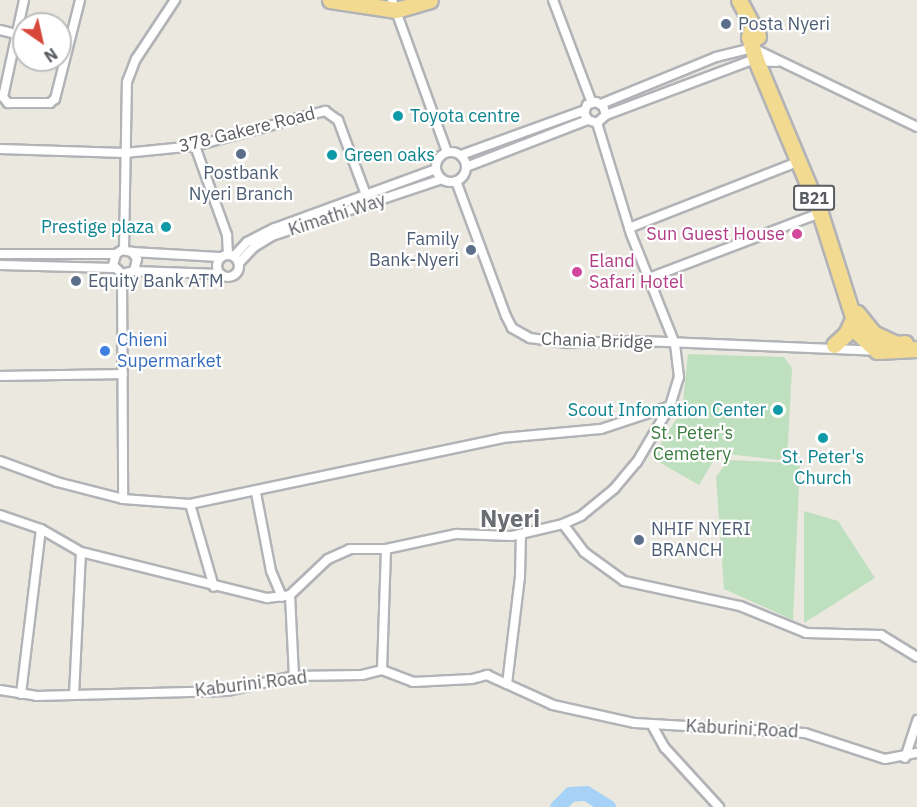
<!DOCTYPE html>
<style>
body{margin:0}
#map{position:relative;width:917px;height:807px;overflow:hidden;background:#ebe8e0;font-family:"IBM Plex Sans",sans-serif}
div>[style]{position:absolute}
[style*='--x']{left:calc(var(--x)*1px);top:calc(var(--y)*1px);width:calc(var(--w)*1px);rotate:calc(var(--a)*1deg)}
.green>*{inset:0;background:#bfe0bf}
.river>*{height:15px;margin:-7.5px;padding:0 7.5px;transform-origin:7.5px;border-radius:7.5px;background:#a5d2f6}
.roads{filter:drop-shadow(2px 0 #b1b3b7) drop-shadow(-2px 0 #b1b3b7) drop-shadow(0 2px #b1b3b7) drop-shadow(0 -2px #b1b3b7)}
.street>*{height:8px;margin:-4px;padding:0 4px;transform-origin:4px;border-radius:4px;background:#fff}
.street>.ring{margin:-4px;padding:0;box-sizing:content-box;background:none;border:8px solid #fff;border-radius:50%}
.highway>*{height:15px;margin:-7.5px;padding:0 7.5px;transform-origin:7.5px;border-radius:7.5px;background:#f2da90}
.dots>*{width:16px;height:16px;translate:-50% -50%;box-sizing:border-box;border:3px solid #fff;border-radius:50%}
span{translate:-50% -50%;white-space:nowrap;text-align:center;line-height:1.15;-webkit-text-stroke:4.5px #fff;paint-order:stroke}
.shield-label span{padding:2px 4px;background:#fff;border:2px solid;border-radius:4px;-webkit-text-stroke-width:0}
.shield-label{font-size:16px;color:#595c60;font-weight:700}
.service-label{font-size:18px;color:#4e5e75}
.left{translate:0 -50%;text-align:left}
.right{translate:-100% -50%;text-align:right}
.culture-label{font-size:18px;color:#0d838f}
.street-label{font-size:18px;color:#595c60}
.hotel-label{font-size:18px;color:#b23c85}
.shop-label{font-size:18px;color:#366cbe}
.park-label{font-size:18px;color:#3b7d3f}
.district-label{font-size:24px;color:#6a6e72;font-weight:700}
.north{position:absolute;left:12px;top:12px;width:60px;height:60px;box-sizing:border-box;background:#fff;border:2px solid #bdbebf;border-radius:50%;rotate:146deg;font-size:16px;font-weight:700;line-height:24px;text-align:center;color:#595c60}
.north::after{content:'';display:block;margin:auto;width:21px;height:27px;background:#d7473a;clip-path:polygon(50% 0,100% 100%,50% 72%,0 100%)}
</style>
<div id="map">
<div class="green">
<div style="clip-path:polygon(688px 354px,784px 357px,792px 368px,787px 461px,718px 453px,699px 485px,652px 458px,682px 410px)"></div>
<div style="clip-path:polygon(728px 460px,800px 463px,793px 620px,724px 589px,716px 477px)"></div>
<div style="clip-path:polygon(804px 511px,838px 521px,875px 578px,804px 623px)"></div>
</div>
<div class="river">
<div style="--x:557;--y:807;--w:18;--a:-45"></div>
<div style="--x:570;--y:794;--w:16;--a:-4"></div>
<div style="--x:586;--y:793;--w:26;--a:32"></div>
</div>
<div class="roads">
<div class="street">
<div style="--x:24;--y:0;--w:99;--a:102.2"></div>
<div style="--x:3;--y:97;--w:8;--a:50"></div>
<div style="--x:8;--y:103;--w:42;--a:0"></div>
<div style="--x:50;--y:103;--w:6;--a:-39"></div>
<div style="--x:55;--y:99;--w:102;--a:-75.8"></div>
<div style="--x:392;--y:0;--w:162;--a:70.1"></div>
<div style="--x:553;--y:0;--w:110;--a:69.3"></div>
<div style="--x:0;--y:30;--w:16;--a:14"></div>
<div style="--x:601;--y:104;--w:124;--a:-22.2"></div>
<div style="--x:716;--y:57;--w:38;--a:-14"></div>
<div style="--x:753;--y:48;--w:182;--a:25.7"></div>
<div style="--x:606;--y:115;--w:9;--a:-108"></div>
<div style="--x:603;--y:106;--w:8;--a:-150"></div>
<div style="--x:596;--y:102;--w:9;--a:162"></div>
<div style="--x:587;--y:105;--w:9;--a:111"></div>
<div style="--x:584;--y:113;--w:8;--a:60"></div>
<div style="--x:588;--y:120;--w:9;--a:18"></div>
<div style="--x:597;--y:123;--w:12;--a:-42"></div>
<div style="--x:606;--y:115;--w:154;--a:-20.6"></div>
<div style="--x:750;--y:61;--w:27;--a:2"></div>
<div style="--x:195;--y:146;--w:95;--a:70.2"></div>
<div style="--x:227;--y:235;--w:19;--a:87"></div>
<div style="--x:0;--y:149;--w:125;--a:1.8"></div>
<div style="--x:125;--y:153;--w:70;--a:-5.7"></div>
<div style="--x:195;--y:146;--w:135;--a:-15.1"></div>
<div style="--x:325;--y:111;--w:16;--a:35"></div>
<div style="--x:338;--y:120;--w:80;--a:69.5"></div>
<div class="ring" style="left:436px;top:152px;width:22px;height:22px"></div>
<div style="--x:461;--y:155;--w:132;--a:-19.9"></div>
<div style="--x:466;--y:167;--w:131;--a:-21.1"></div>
<div style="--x:456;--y:181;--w:144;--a:69.7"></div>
<div style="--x:506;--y:316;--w:13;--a:63"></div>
<div style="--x:512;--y:328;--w:21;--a:29"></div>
<div style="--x:530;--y:338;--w:37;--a:8"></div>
<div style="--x:567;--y:343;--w:75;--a:-1.5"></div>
<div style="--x:642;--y:341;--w:234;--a:2.4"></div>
<div style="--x:629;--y:228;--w:184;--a:-21.4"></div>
<div style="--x:124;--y:250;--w:168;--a:-89"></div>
<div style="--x:127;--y:82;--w:25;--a:-69"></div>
<div style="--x:136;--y:59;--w:71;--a:-56.5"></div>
<div style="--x:132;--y:252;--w:87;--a:3.3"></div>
<div style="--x:0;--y:254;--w:116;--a:0"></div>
<div class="ring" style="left:217px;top:255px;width:14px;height:14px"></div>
<div style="--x:234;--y:256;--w:19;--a:-47"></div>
<div style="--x:247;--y:242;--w:31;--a:-27"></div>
<div style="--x:275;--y:228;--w:171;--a:-20.1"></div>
<div style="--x:239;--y:263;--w:22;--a:-47"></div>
<div style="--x:254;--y:247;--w:21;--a:-31"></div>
<div style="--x:272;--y:236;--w:179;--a:-18.5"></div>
<div style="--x:0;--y:265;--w:114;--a:1.5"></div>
<div style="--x:134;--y:271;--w:12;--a:-76"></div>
<div style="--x:137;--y:259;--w:9;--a:-126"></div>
<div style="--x:132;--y:252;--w:10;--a:-169"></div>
<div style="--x:122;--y:250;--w:7;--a:146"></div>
<div style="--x:116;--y:254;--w:11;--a:105"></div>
<div style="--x:113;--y:265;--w:13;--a:45"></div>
<div style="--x:122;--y:274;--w:12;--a:-14"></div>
<div style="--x:134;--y:271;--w:86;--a:2"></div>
<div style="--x:122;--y:274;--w:225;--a:89.7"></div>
<div style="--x:649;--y:278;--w:183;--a:-20.8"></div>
<div style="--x:0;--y:376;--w:123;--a:-0.9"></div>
<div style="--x:0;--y:461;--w:61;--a:20.2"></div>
<div style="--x:57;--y:482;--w:68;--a:14.4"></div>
<div style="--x:123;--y:499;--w:67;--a:4.3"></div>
<div style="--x:190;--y:504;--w:319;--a:-11.9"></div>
<div style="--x:502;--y:438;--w:99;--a:-5.2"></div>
<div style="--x:601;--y:429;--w:73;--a:-18.4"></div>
<div style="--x:256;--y:493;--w:79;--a:79.1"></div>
<div style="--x:271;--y:571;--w:28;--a:67"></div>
<div style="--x:190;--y:504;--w:86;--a:73.9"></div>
<div style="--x:0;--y:515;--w:43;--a:18.9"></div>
<div style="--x:41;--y:529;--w:46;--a:29.9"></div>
<div style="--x:81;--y:552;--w:192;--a:13.9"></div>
<div style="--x:267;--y:598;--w:23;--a:-7"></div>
<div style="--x:290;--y:595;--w:52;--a:-43.5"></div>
<div style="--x:328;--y:559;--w:24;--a:-24"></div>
<div style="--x:350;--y:549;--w:36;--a:0"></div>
<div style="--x:386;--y:549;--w:72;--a:-12.1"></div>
<div style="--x:456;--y:534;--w:56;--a:2"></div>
<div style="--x:512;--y:536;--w:52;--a:-13.2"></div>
<div style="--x:563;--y:524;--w:20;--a:-24"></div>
<div style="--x:581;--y:516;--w:43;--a:-39.3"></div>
<div style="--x:614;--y:489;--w:35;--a:-50"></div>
<div style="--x:637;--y:462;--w:65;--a:-59.5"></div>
<div style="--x:670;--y:406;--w:30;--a:-73"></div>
<div style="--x:679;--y:377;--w:33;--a:-97"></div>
<div style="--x:675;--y:344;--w:118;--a:-111.8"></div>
<div style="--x:631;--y:234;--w:116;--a:-107"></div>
<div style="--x:563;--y:524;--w:35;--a:53"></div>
<div style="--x:584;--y:552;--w:49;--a:35.9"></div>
<div style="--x:624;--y:581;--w:119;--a:12.2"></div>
<div style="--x:740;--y:606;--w:71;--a:22.2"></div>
<div style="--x:806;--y:633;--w:75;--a:1.5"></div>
<div style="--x:881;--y:635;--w:42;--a:31.4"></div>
<div style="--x:290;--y:595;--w:81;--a:87.2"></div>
<div style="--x:382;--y:670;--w:121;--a:-88.1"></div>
<div style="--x:507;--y:684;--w:108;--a:-83.1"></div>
<div style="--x:520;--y:577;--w:43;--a:-88.7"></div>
<div style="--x:0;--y:690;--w:36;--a:9"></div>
<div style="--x:36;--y:696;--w:191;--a:-1.5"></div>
<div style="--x:227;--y:691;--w:69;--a:-12.6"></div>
<div style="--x:294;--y:676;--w:68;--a:-0.8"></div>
<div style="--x:362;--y:675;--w:21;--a:-14"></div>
<div style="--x:382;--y:670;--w:33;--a:21"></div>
<div style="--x:413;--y:682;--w:59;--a:-2.9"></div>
<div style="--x:472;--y:679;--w:16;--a:-15"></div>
<div style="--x:487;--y:675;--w:72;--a:24.4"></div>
<div style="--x:553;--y:705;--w:84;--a:12.4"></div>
<div style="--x:635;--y:723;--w:170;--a:3.4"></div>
<div style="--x:805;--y:733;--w:84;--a:18"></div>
<div style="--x:885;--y:759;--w:33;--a:-11"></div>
<div style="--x:21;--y:694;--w:166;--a:-83.1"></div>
<div style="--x:74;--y:695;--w:143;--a:-87.2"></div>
<div style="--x:652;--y:725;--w:26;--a:61"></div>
<div style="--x:665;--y:748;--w:80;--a:47.5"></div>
<div style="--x:905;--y:758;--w:40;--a:-72"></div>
</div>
<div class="highway">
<div style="--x:330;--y:0;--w:67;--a:8.6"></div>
<div style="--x:396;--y:10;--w:35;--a:-16"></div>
<div style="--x:739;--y:0;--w:41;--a:62.2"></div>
<div style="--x:751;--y:30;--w:7;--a:106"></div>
<div style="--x:749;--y:37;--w:24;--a:73"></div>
<div style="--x:756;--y:60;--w:166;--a:67.3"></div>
<div style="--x:820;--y:213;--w:126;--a:72.4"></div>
<div style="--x:858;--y:333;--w:26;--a:43"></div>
<div style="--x:877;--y:351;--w:40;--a:-2.9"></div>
<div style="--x:857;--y:313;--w:26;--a:51"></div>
<div style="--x:873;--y:333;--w:26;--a:25"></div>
<div style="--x:897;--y:344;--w:8;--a:-7"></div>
<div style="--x:834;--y:345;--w:16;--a:-43"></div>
<div style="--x:846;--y:334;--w:14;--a:-65"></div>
</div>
</div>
<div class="dots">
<div style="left:726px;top:24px;background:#5c6f8a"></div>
<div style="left:398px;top:116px;background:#0f9aa8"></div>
<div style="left:241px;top:154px;background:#5c6f8a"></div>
<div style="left:332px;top:155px;background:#0f9aa8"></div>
<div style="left:166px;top:227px;background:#0f9aa8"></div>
<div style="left:797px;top:234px;background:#d1479c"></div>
<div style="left:471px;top:250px;background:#5c6f8a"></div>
<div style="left:577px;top:272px;background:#d1479c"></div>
<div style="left:76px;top:281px;background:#5c6f8a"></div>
<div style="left:105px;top:351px;background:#3f7fe0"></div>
<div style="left:778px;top:410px;background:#0f9aa8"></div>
<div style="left:823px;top:438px;background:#0f9aa8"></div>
<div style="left:639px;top:540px;background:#5c6f8a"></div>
</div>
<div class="shield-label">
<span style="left:814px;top:198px">B21</span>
</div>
<div class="service-label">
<span class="left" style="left:738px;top:24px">Posta Nyeri</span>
<span style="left:241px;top:184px">Postbank<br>Nyeri Branch</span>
<span class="right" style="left:459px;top:250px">Family<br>Bank-Nyeri</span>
<span class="left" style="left:88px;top:281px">Equity Bank ATM</span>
<span class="left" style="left:651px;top:540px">NHIF NYERI<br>BRANCH</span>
</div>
<div class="culture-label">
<span class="left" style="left:410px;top:116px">Toyota centre</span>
<span class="left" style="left:344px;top:155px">Green oaks</span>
<span class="right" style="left:154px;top:227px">Prestige plaza</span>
<span class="right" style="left:766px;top:410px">Scout Infomation Center</span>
<span style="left:823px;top:468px">St. Peter's<br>Church</span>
</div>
<div class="street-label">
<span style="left:247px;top:130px;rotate:-14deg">378 Gakere Road</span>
<span style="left:337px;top:215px;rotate:-18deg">Kimathi Way</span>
<span style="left:597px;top:341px;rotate:2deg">Chania Bridge</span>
<span style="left:251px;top:684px;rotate:-7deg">Kaburini Road</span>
<span style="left:742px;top:729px;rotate:3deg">Kaburini Road</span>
</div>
<div class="hotel-label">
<span class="right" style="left:785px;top:234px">Sun Guest House</span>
<span class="left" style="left:589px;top:272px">Eland<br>Safari Hotel</span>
</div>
<div class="shop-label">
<span class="left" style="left:117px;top:351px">Chieni<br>Supermarket</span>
</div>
<div class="park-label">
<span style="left:692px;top:444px">St. Peter's<br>Cemetery</span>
</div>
<div class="district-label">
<span style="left:510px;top:519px">Nyeri</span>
</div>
<div class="north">N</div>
</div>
